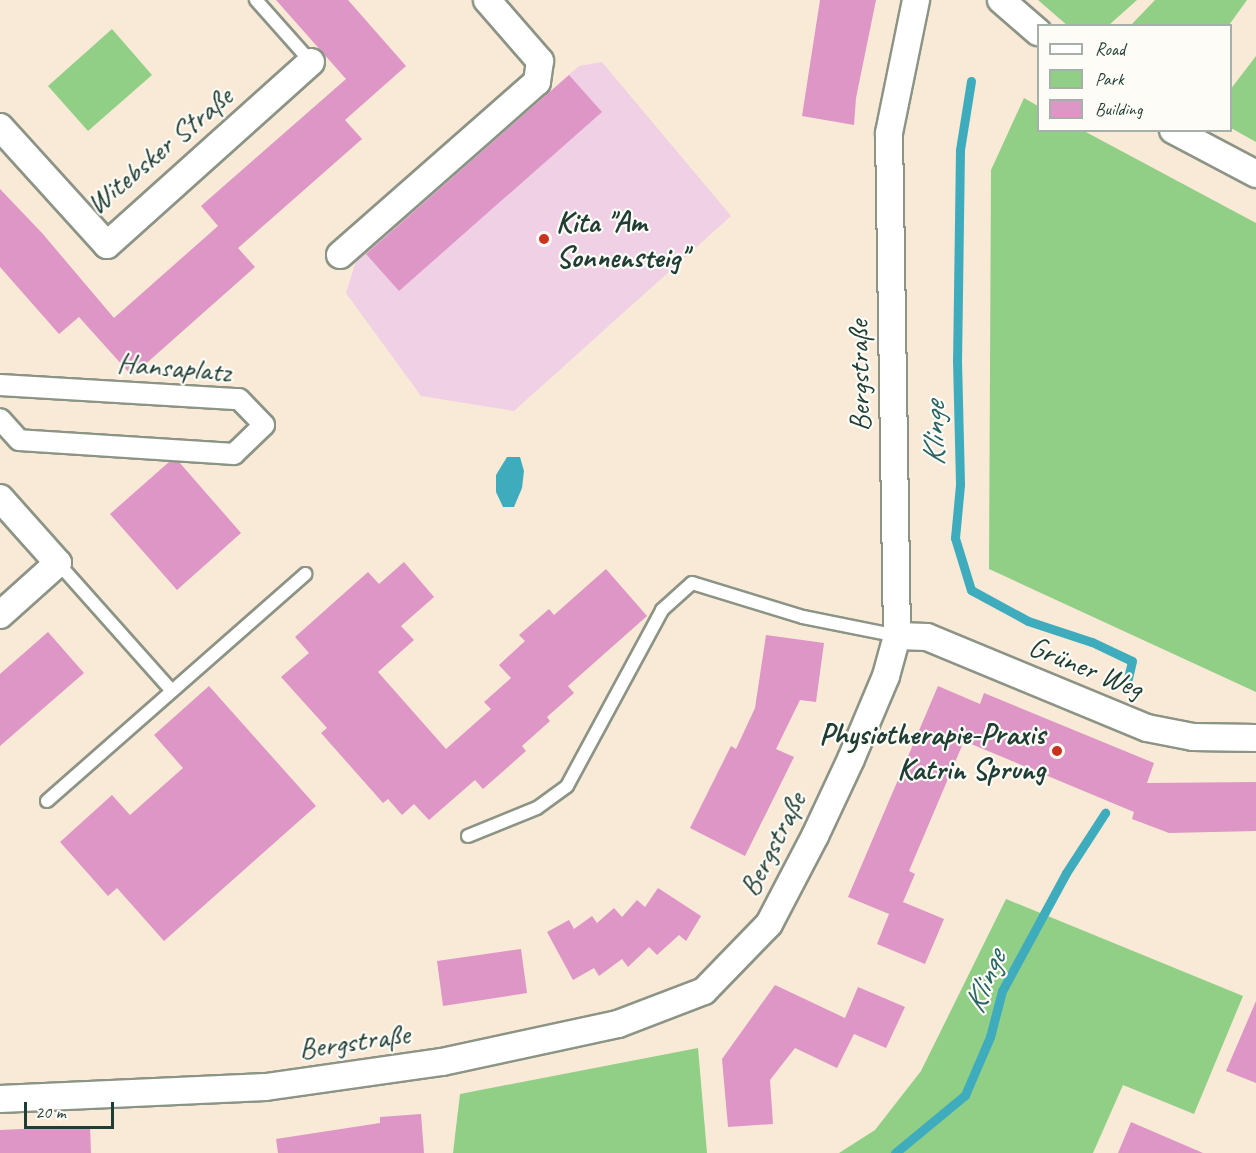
<!DOCTYPE html>
<meta charset="utf-8">
<style>
body{margin:0}
#map{position:relative;width:1256px;height:1153px;overflow:hidden;background:#f8ead7;font-family:Caveat,sans-serif}
div>[style]{position:absolute}
[style*='--x']{left:calc(var(--x)*1px);top:calc(var(--y)*1px);width:calc(var(--w)*1px);rotate:calc(var(--a)*1deg)}
.built>*{inset:0;background:#f0d0e5}
.green>*{inset:0;background:#90cf85}
.water>*{inset:0;background:#3facbd}
.stream>*{height:9px;margin:-4.5px;padding:0 4.5px;transform-origin:4.5px;border-radius:4.5px;background:#3facbd}
.building>*{inset:0;background:#dd96c6}
.roads{filter:drop-shadow(2px 0 #8c9486) drop-shadow(-2px 0 #8c9486) drop-shadow(0 2px #8c9486) drop-shadow(0 -2px #8c9486)}
.service>*{height:12px;margin:-6px;padding:0 6px;transform-origin:6px;border-radius:6px;background:#fff}
.pedestrian>*{height:20px;margin:-10px;padding:0 10px;transform-origin:10px;border-radius:10px;background:#fff}
.minor>*{height:26px;margin:-13px;padding:0 13px;transform-origin:13px;border-radius:13px;background:#fff}
.dots>*{width:16px;height:16px;translate:-50% -50%;box-sizing:border-box;border:3px solid #fdfcf7;border-radius:50%}
span{translate:-50% -50%;white-space:nowrap;text-align:center;line-height:1.15;-webkit-text-stroke:4.5px #fdfcf7;paint-order:stroke}
.street-label{font-size:30px;color:#1f3d34}
.poi-label{font-size:30px;color:#1f3d34;font-weight:700}
.left{translate:0 -50%;text-align:left}
.right{translate:-100% -50%;text-align:right}
.water-label{font-size:32px;color:#2a6464;font-style:italic}
.legend{position:absolute;left:1037px;top:24px;width:195px;height:108px;box-sizing:border-box;background:#fdfcf7;border:2px solid #a4b0a9;margin:0;padding:8px 10px;list-style:none;font-size:18px;color:#1f3d34}
.legend li{display:flex;align-items:center;gap:12px;height:30px}
.legend b{width:30px;border:2px solid #a4b0a9}
.scale{position:absolute;left:24px;top:1102px;width:90px;height:27px;box-sizing:border-box;border:3px solid #1f3d34;border-top:0;padding-left:8px;font-size:18px;line-height:21px;white-space:nowrap;color:#1f3d34;-webkit-text-stroke:4px #fdfcf7;paint-order:stroke}
</style>
<div id="map">
<div class="built">
<div style="clip-path:polygon(602px 62px,731px 216px,514px 411px,421px 396px,346px 293px,356px 261px,579px 66px)"></div>
</div>
<div class="green">
<div style="clip-path:polygon(1038px 0,1137px 0,1109px 25px,1068px 26px)"></div>
<div style="clip-path:polygon(1155px 0,1247px 0,1229px 25px,1131px 25px)"></div>
<div style="clip-path:polygon(112px 29px,152px 75px,88px 131px,48px 86px)"></div>
<div style="clip-path:polygon(1256px 56px,1256px 142px,1231px 128px,1230px 90px)"></div>
<div style="clip-path:polygon(1024px 98px,1038px 106px,1038px 130px,1084px 131px,1256px 223px,1256px 692px,989px 569px,991px 170px)"></div>
<div style="clip-path:polygon(1006px 899px,1243px 996px,1194px 1114px,1123px 1085px,1093px 1153px,839px 1153px,875px 1130px,921px 1071px)"></div>
<div style="clip-path:polygon(698px 1048px,707px 1153px,453px 1153px,460px 1094px)"></div>
</div>
<div class="water">
<div style="clip-path:polygon(507px 457px,520px 457px,524px 471px,522px 488px,514px 507px,503px 507px,496px 492px,496px 475px)"></div>
</div>
<div class="stream">
<div style="--x:971;--y:81;--w:70;--a:99.1"></div>
<div style="--x:960;--y:150;--w:210;--a:90.8"></div>
<div style="--x:957;--y:360;--w:125;--a:88.6"></div>
<div style="--x:960;--y:485;--w:53;--a:95.4"></div>
<div style="--x:955;--y:538;--w:54;--a:72.9"></div>
<div style="--x:971;--y:590;--w:65;--a:28.5"></div>
<div style="--x:1028;--y:621;--w:67;--a:18.2"></div>
<div style="--x:1092;--y:642;--w:44;--a:25.4"></div>
<div style="--x:1132;--y:661;--w:18;--a:103"></div>
<div style="--x:895;--y:1153;--w:91;--a:-39.6"></div>
<div style="--x:965;--y:1095;--w:63;--a:-66.7"></div>
<div style="--x:990;--y:1037;--w:48;--a:-75.4"></div>
<div style="--x:1002;--y:991;--w:134;--a:-61.5"></div>
<div style="--x:1066;--y:873;--w:72;--a:-57"></div>
</div>
<div class="building">
<div style="clip-path:polygon(276px 0,348px 0,406px 66px,345px 120px,362px 139px,238px 248px,255px 267px,132px 376px,79px 317px,59px 334px,0 267px,0 189px,42px 233px,114px 318px,218px 226px,201px 206px,346px 79px)"></div>
<div style="clip-path:polygon(820px 0,876px 0,856px 98px,854px 125px,802px 116px)"></div>
<div style="clip-path:polygon(569px 75px,602px 112px,399px 291px,366px 254px)"></div>
<div style="clip-path:polygon(169px 462px,179px 462px,241px 533px,177px 590px,110px 514px)"></div>
<div style="clip-path:polygon(404px 562px,434px 597px,401px 626px,414px 640px,378px 672px,446px 749px,491px 709px,484px 702px,511px 678px,499px 665px,525px 641px,519px 635px,549px 609px,554px 615px,606px 569px,647px 616px,568px 686px,574px 693px,547px 717px,550px 721px,522px 746px,526px 751px,483px 789px,475px 780px,429px 820px,414px 804px,402px 815px,388px 799px,383px 803px,321px 733px,327px 728px,281px 677px,309px 653px,295px 637px,368px 572px,379px 584px)"></div>
<div style="clip-path:polygon(48px 632px,84px 673px,0 746px,0 674px)"></div>
<div style="clip-path:polygon(766px 635px,824px 643px,816px 702px,800px 700px,776px 749px,794px 757px,745px 856px,690px 828px,731px 746px,736px 749px,755px 708px)"></div>
<div style="clip-path:polygon(209px 686px,316px 806px,164px 941px,117px 888px,108px 896px,60px 842px,112px 795px,130px 815px,183px 768px,154px 735px)"></div>
<div style="clip-path:polygon(938px 686px,980px 704px,984px 693px,1154px 763px,1147px 783px,1256px 782px,1256px 831px,1169px 833px,1132px 819px,1134px 812px,964px 741px,909px 871px,915px 874px,903px 902px,944px 919px,925px 964px,877px 944px,889px 914px,848px 897px)"></div>
<div style="clip-path:polygon(658px 888px,701px 916px,686px 941px,679px 935px,657px 955px,649px 947px,628px 967px,622px 959px,599px 976px,594px 968px,573px 980px,547px 932px,569px 920px,574px 929px,592px 916px,597px 923px,614px 908px,622px 917px,637px 900px,645px 907px)"></div>
<div style="clip-path:polygon(521px 949px,527px 993px,443px 1006px,437px 961px)"></div>
<div style="clip-path:polygon(775px 985px,845px 1018px,858px 987px,905px 1007px,886px 1048px,854px 1034px,837px 1068px,795px 1048px,770px 1080px,773px 1124px,728px 1127px,722px 1059px)"></div>
<div style="clip-path:polygon(1256px 1001px,1256px 1083px,1226px 1071px)"></div>
<div style="clip-path:polygon(421px 1114px,424px 1153px,278px 1153px,276px 1139px,380px 1123px,380px 1117px)"></div>
<div style="clip-path:polygon(1131px 1122px,1203px 1153px,1118px 1153px)"></div>
<div style="clip-path:polygon(90px 1126px,91px 1153px,0 1153px,0 1130px)"></div>
</div>
<div class="roads">
<div class="service">
<div style="--x:256;--y:0;--w:83;--a:48.4"></div>
<div style="--x:58;--y:563;--w:171;--a:48.3"></div>
<div style="--x:47;--y:801;--w:344;--a:-41.3"></div>
<div style="--x:468;--y:836;--w:74;--a:-22.1"></div>
<div style="--x:537;--y:808;--w:37;--a:-36"></div>
<div style="--x:567;--y:786;--w:200;--a:-61.6"></div>
<div style="--x:662;--y:610;--w:40;--a:-42"></div>
<div style="--x:692;--y:583;--w:116;--a:17"></div>
<div style="--x:803;--y:617;--w:96;--a:11.4"></div>
</div>
<div class="pedestrian">
<div style="--x:0;--y:385;--w:239;--a:3.4"></div>
<div style="--x:239;--y:399;--w:36;--a:46"></div>
<div style="--x:264;--y:425;--w:42;--a:136"></div>
<div style="--x:234;--y:454;--w:215;--a:-176.3"></div>
<div style="--x:19;--y:440;--w:28;--a:-132"></div>
</div>
<div class="minor">
<div style="--x:1001;--y:0;--w:49;--a:40.9"></div>
<div style="--x:0;--y:127;--w:159;--a:47.8"></div>
<div style="--x:107;--y:245;--w:274;--a:-41.9"></div>
<div style="--x:1173;--y:130;--w:94;--a:27.9"></div>
<div style="--x:340;--y:255;--w:262;--a:-41.3"></div>
<div style="--x:537;--y:82;--w:21;--a:-82"></div>
<div style="--x:540;--y:61;--w:81;--a:-131"></div>
<div style="--x:0;--y:498;--w:87;--a:48.3"></div>
<div style="--x:58;--y:563;--w:78;--a:138.1"></div>
<div style="--x:897;--y:636;--w:30;--a:2"></div>
<div style="--x:927;--y:637;--w:238;--a:22.5"></div>
<div style="--x:1147;--y:728;--w:47;--a:11.1"></div>
<div style="--x:1193;--y:737;--w:63;--a:0.9"></div>
<div style="--x:0;--y:1099;--w:266;--a:-2.6"></div>
<div style="--x:266;--y:1087;--w:178;--a:-8.1"></div>
<div style="--x:442;--y:1062;--w:180;--a:-12.2"></div>
<div style="--x:618;--y:1024;--w:92;--a:-21"></div>
<div style="--x:704;--y:991;--w:93;--a:-45.9"></div>
<div style="--x:769;--y:924;--w:99;--a:-62.4"></div>
<div style="--x:815;--y:836;--w:85;--a:-64.9"></div>
<div style="--x:851;--y:759;--w:90;--a:-67.1"></div>
<div style="--x:886;--y:676;--w:41;--a:-74.6"></div>
<div style="--x:897;--y:636;--w:503;--a:-90.91"></div>
<div style="--x:889;--y:133;--w:136;--a:-78.5"></div>
</div>
</div>
<div class="dots">
<div style="left:544px;top:239px;background:#c8321e"></div>
<div style="left:1057px;top:751px;background:#c8321e"></div>
</div>
<div class="street-label">
<span style="left:159px;top:150px;rotate:-40deg">Witebsker Straße</span>
<span style="left:174px;top:367px;rotate:5deg">Hansaplatz</span>
<span style="left:859px;top:376px;rotate:-91deg">Bergstraße</span>
<span style="left:1086px;top:667px;rotate:22deg">Grüner Weg</span>
<span style="left:772px;top:844px;rotate:-63deg">Bergstraße</span>
<span style="left:354px;top:1041px;rotate:-8deg">Bergstraße</span>
</div>
<div class="poi-label">
<span class="left" style="left:556px;top:239px">Kita "Am<br>Sonnensteig"</span>
<span class="right" style="left:1045px;top:751px">Physiotherapie-Praxis<br>Katrin Sprung</span>
</div>
<div class="water-label">
<span style="left:934px;top:434px;rotate:-90deg">Klinge</span>
<span style="left:985px;top:982px;rotate:-68deg">Klinge</span>
</div>
<ul class="legend">
<li><b style="height:8px;background:#fff"></b>Road</li>
<li><b style="height:16px;background:#90cf85"></b>Park</li>
<li><b style="height:16px;background:#dd96c6"></b>Building</li>
</ul>
<div class="scale">20 m</div>
</div>
